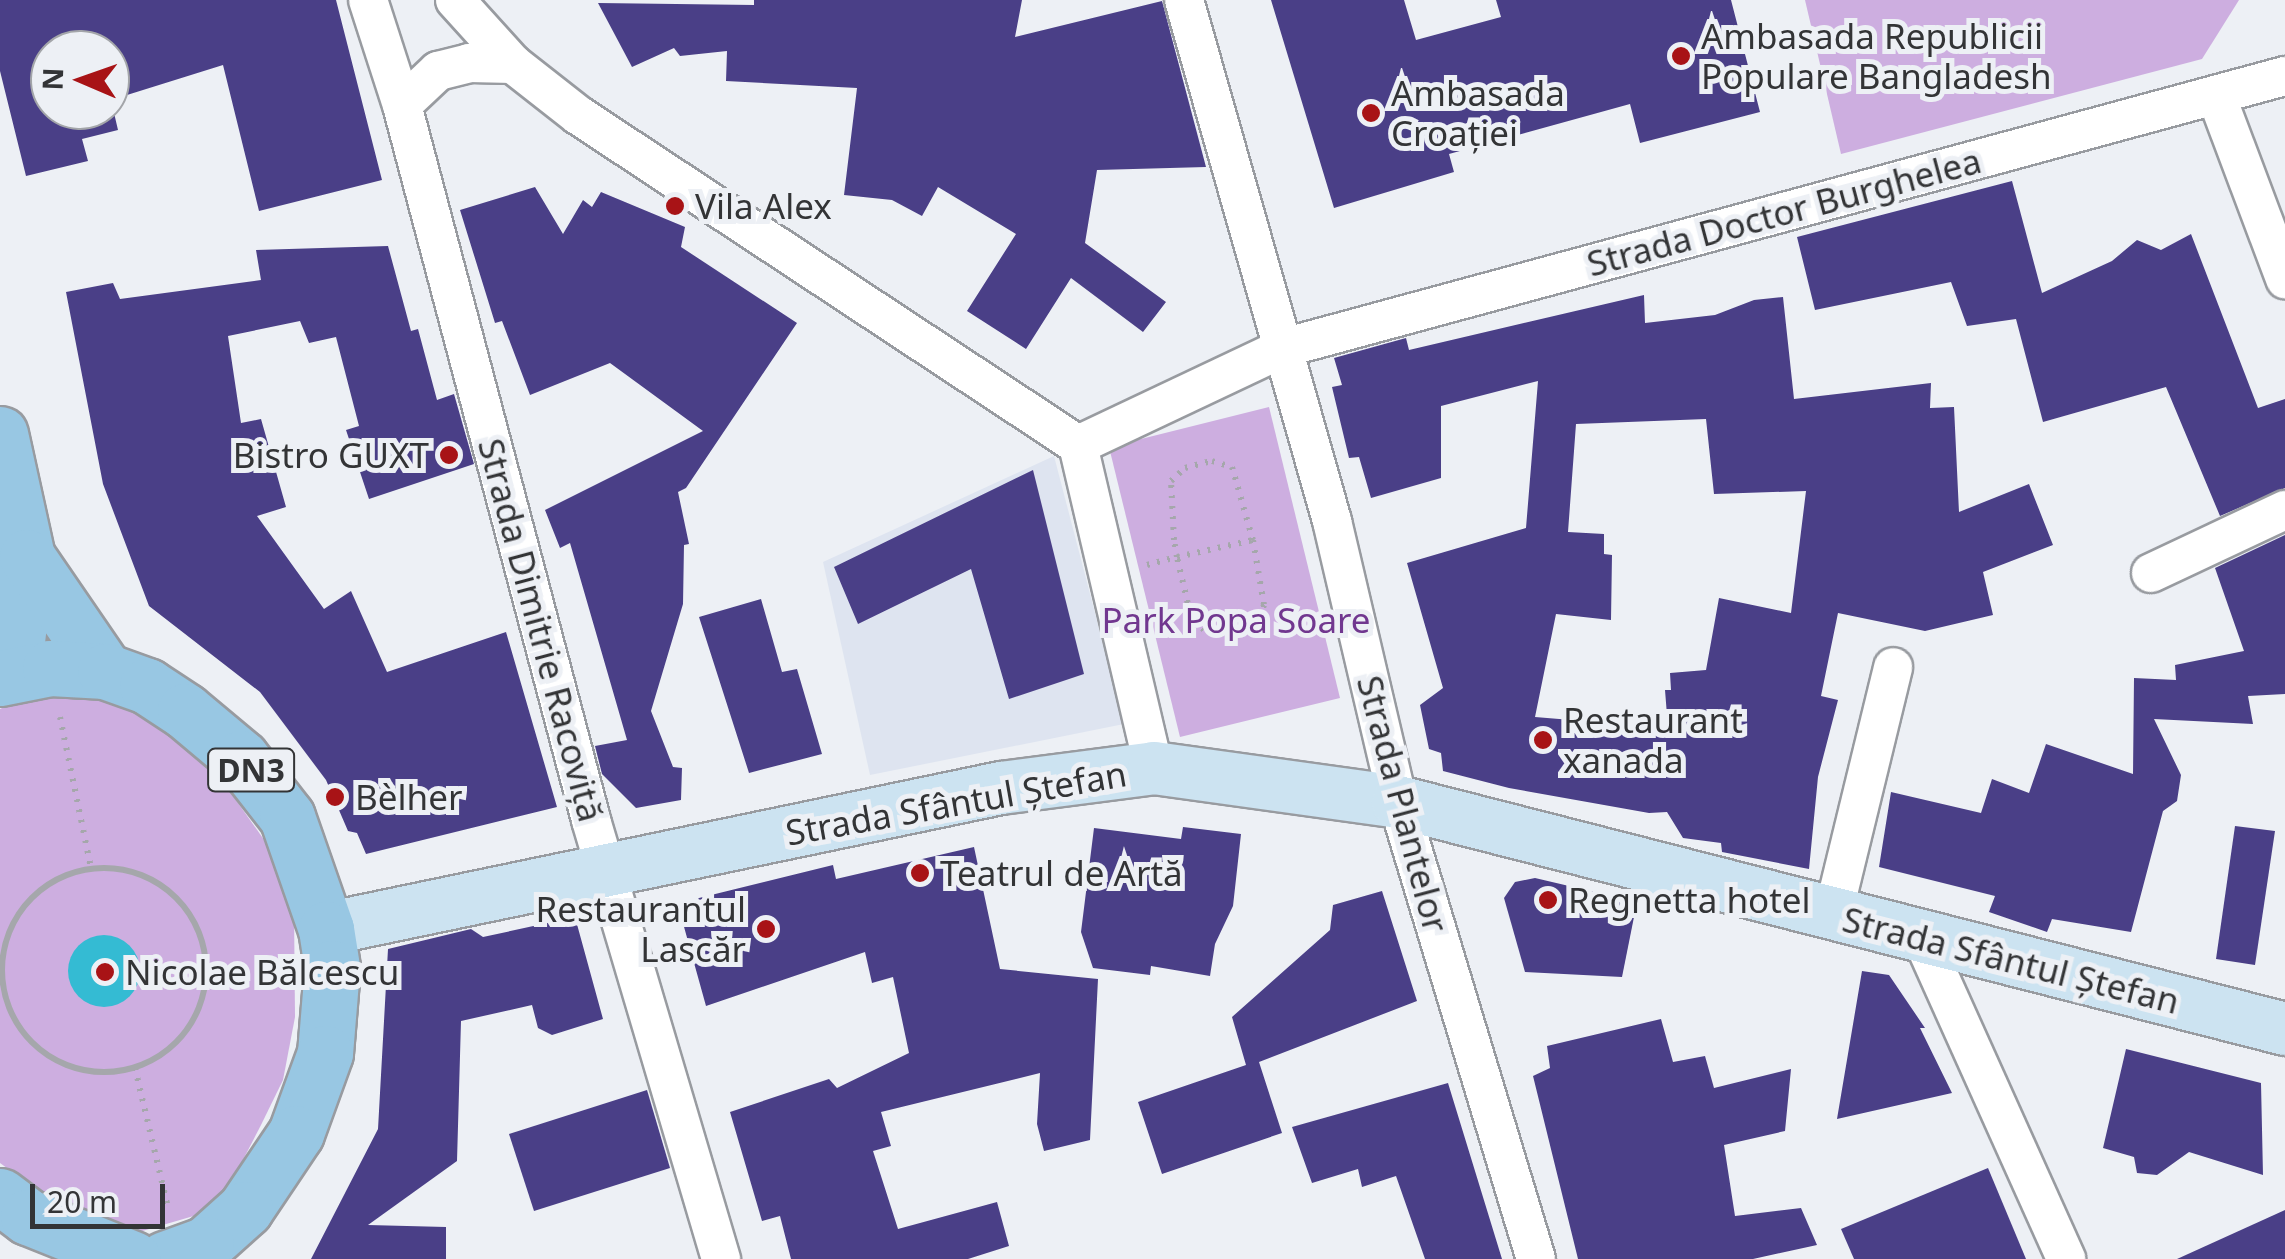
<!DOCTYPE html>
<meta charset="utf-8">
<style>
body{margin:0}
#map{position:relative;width:2285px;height:1259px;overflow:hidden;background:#edf0f5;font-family:"Noto Sans",sans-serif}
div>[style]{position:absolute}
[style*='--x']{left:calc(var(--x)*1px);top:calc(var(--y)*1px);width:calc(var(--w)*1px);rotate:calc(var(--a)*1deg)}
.built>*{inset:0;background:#dee4f0}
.green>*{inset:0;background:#cdaee0}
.water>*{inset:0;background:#34bbd3}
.round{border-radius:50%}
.building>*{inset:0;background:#4a3f87}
.path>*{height:6px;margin-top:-3px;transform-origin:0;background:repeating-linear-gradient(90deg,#a5a7ab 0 2.5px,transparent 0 10.5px)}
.path>.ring{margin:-3px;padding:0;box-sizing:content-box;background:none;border:6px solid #a5a7ab;border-radius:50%}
.roads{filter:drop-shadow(2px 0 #989ba0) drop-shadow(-2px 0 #989ba0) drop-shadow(0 2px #989ba0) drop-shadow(0 -2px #989ba0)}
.street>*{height:38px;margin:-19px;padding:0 19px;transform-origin:19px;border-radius:19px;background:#fff}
.secondary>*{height:52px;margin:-26px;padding:0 26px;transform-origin:26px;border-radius:26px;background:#cce3f1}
.primary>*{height:55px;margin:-27.5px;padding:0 27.5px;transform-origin:27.5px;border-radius:27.5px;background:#98c7e3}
.dots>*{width:28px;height:28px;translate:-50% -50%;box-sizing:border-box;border:5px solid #edf0f5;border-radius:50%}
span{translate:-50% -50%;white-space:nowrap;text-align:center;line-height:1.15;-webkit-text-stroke:10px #edf0f5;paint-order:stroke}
.shield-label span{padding:2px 8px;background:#edf0f5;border:2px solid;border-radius:8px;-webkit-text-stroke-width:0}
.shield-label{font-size:32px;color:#333436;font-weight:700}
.poi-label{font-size:35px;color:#333436}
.left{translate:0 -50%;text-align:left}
.right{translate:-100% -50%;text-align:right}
.street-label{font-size:35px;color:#333436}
.park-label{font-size:35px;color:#71378f}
.north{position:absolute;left:30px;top:30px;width:100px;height:100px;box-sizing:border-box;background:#edf0f5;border:2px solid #a3a5a9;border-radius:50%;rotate:272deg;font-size:28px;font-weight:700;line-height:40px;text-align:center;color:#333436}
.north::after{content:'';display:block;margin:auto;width:35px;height:45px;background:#a81316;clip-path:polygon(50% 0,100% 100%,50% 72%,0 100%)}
.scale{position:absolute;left:30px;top:1184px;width:135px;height:45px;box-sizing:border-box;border:5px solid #333436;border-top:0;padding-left:12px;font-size:30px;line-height:35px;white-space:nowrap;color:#333436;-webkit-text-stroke:8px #edf0f5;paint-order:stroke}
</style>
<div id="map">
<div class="built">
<div style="clip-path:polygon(1054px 456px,1124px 724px,870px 775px,823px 562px)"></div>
</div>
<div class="green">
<div style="clip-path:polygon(1805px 0,2239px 0,2202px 59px,1841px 154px)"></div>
<div style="clip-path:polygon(1269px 407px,1340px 698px,1180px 737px,1109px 447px)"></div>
<div style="clip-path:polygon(83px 689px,136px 705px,212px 766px,274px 854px,294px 908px,295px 1017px,283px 1080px,261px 1125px,231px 1183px,197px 1215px,132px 1234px,59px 1206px,0 1163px,0 709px,35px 692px)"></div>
</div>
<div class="water">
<div class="round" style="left:68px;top:935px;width:72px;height:72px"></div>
</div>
<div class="building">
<div style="clip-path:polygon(evenodd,0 0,336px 0,382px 180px,259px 211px,223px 65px,111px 100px,118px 130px,82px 139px,88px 161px,26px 176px,0 71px,0 0,50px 50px,110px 50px,110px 110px,50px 110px,50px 50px)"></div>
<div style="clip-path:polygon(754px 0,1022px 0,1015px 37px,1162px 1px,1206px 167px,1097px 170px,1085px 243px,1166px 302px,1143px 332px,1071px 278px,1026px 349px,967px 311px,1016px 234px,938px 187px,922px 216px,892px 200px,844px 195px,857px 88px,726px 81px,727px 51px,680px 56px,674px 48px,632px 67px,598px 3px,754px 5px)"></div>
<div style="clip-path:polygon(1271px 0,1404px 0,1416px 40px,1501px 17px,1496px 0,1731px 0,1760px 112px,1640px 143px,1630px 104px,1449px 154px,1454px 172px,1334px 208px)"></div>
<div style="clip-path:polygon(2012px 181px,2042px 293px,2112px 261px,2137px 240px,2161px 250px,2191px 234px,2258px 408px,2285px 399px,2285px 488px,2220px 516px,2166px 387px,2043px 422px,2016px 319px,1967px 326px,1951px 282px,1815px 310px,1797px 237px)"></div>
<div style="clip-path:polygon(535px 187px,563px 234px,583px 200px,592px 207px,601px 192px,685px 227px,681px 247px,797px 323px,686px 488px,678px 492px,689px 544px,684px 545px,683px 604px,651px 711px,673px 767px,682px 768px,681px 800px,636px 808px,602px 774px,595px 746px,627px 740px,570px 543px,560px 548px,545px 510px,703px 431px,610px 363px,530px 395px,502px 321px,495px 323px,460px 210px)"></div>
<div style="clip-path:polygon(388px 246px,411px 331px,418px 329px,437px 400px,454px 394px,474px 464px,369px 499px,346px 430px,359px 426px,336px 337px,309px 343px,300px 321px,228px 336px,241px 423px,261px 419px,286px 507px,257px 516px,324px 609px,351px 591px,387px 672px,506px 632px,557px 807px,366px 854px,357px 833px,348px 831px,326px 780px,260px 692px,149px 606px,103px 484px,66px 292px,113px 283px,120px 299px,261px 280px,256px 250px)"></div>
<div style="clip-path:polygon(evenodd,1644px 295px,1645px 323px,1715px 315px,1754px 300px,1783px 297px,1794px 399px,1931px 383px,1930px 408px,1954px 407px,1959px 512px,2029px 484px,2053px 545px,1983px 572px,1993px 615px,1925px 631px,1838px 613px,1821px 696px,1838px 700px,1818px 777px,1809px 869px,1722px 852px,1721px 843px,1683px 838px,1667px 812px,1649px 813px,1509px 788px,1443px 771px,1441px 753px,1429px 749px,1420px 705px,1443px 688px,1407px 563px,1526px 528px,1538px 381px,1441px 406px,1441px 478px,1371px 498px,1359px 457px,1349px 458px,1332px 387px,1342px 385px,1334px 358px,1406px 338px,1409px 350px,1644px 295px,1706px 419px,1714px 494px,1806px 491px,1791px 613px,1719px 598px,1706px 670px,1670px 673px,1671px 690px,1665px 690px,1668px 728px,1535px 717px,1556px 614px,1611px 620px,1612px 555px,1604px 554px,1604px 534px,1568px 532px,1576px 424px,1706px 419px)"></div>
<div style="clip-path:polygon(1033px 470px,1084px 674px,1009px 699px,971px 569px,858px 624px,834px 567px)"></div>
<div style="clip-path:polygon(2285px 535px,2285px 694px,2248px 696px,2253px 724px,2154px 719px,2181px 775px,2177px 801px,2163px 811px,2131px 932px,2052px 919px,2047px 932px,1989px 912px,1995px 896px,1879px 867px,1891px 792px,1981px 813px,1992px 779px,2029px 793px,2046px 744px,2133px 774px,2134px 678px,2176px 680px,2175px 665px,2244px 651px,2215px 568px)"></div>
<div style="clip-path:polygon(761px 599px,782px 672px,797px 669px,822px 754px,749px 773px,699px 617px)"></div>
<div style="clip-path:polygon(2235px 826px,2275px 831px,2255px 965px,2216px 959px)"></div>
<div style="clip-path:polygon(1183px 827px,1241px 834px,1233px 906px,1215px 944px,1210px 976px,1151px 966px,1150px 975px,1093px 968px,1081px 932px,1094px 828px,1181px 839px)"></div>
<div style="clip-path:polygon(974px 847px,1000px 969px,1098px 979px,1090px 1140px,1044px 1151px,1037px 1124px,1040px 1073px,881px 1112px,891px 1146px,873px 1151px,898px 1229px,997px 1202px,1009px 1246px,968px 1259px,791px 1259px,780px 1216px,762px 1221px,730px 1112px,829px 1079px,837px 1088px,909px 1053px,893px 977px,872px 983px,865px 952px,706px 1006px,681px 916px,699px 898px,833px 865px,836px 879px)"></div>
<div style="clip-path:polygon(1535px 878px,1637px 902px,1622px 977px,1525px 972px,1504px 898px,1515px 882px)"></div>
<div style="clip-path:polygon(1382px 891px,1417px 1001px,1259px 1062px,1282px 1133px,1162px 1174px,1138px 1102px,1246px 1065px,1232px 1017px,1330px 930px,1333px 905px)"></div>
<div style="clip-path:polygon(575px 917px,603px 1019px,552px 1035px,538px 1028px,532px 1005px,461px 1021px,457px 1161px,368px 1225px,446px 1227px,446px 1259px,311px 1259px,378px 1129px,388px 949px,471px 929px,483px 937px)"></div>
<div style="clip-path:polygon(1862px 971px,1889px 975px,1925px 1028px,1920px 1028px,1952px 1093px,1837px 1119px)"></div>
<div style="clip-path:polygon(1661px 1019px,1673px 1062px,1705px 1056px,1714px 1088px,1791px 1069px,1785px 1131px,1724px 1145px,1735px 1216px,1801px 1208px,1817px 1245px,1753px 1259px,1578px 1259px,1533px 1076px,1550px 1068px,1547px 1046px)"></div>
<div style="clip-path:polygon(2126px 1049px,2261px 1083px,2263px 1175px,2189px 1152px,2157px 1175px,2137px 1173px,2134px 1157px,2103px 1148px)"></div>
<div style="clip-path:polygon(1448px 1083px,1502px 1259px,1425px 1259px,1396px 1176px,1362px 1187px,1358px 1169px,1312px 1183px,1292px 1127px)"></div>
<div style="clip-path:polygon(647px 1090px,670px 1168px,534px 1211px,509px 1134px)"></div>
<div style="clip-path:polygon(1988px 1168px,2026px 1259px,1854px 1259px,1841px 1229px)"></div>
<div style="clip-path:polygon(2285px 1210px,2285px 1259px,2177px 1259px)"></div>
</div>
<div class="path">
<div style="--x:1147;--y:565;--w:31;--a:-15"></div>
<div style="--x:1177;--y:557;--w:78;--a:-12.6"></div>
<div style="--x:1253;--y:540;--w:66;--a:80.4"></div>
<div style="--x:1264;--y:605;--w:17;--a:111"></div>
<div style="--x:1258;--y:621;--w:18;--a:146"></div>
<div style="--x:1243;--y:631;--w:21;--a:172"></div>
<div style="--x:1222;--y:634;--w:18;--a:-167"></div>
<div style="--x:1204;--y:630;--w:22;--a:-129"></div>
<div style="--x:1190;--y:613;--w:57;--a:-103.1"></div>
<div style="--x:1177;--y:557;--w:17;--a:-100"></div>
<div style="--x:1174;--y:540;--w:59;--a:-92.9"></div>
<div style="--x:1171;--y:481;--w:19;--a:-43"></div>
<div style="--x:1185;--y:468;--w:28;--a:-15"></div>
<div style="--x:1212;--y:461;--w:21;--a:17"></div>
<div style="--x:1232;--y:467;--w:76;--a:74"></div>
<div style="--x:60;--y:717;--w:154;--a:78.4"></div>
<div class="ring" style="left:2px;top:868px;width:198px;height:198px"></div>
<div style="--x:135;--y:1068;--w:144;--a:76.7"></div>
</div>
<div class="roads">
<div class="street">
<div style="--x:368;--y:0;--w:110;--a:72.1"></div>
<div style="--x:402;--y:105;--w:740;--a:75.19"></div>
<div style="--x:591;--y:820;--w:458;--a:73.5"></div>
<div style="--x:455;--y:0;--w:86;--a:47.8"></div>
<div style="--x:513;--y:64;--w:83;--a:38.1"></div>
<div style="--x:578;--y:115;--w:599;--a:33.42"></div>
<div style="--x:1184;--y:0;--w:542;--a:74.14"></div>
<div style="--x:1332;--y:521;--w:289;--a:76.8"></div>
<div style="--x:1398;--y:802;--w:477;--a:73.2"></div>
<div style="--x:2216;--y:95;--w:197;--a:69.4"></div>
<div style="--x:402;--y:105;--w:50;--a:-43.4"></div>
<div style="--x:438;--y:71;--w:32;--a:-14"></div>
<div style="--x:469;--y:63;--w:44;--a:1.3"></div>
<div style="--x:1078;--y:445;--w:227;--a:-25.3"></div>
<div style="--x:1283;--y:348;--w:1038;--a:-15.19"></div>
<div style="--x:1078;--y:445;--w:332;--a:76.8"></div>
<div style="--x:2151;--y:573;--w:148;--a:-25.2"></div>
<div style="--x:1833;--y:914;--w:254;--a:-76.3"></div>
<div style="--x:1922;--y:938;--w:352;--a:65.8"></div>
</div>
<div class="secondary">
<div style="--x:326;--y:929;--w:690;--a:-11.8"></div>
<div style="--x:1001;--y:788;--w:154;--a:-7.4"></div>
<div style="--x:1154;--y:768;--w:246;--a:7.9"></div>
<div style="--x:1398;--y:802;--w:916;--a:14.35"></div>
</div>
<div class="primary">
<div style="--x:0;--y:434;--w:126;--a:77.6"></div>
<div style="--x:27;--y:557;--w:118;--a:96.8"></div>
<div style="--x:27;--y:557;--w:138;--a:55.6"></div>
<div style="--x:0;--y:678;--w:51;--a:-11.3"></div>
<div style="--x:50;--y:668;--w:55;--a:3.1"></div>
<div style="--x:105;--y:671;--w:45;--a:19.7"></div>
<div style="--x:147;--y:686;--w:45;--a:33.3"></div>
<div style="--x:185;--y:711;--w:73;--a:40"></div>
<div style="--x:241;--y:758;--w:75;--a:52.1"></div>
<div style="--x:287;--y:817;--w:119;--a:70.8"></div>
<div style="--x:326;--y:929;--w:39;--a:81"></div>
<div style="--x:332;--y:968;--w:85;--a:94.7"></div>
<div style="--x:325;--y:1053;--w:85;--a:109.9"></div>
<div style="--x:296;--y:1133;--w:92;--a:123.9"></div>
<div style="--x:245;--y:1209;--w:52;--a:138.1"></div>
<div style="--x:206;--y:1244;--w:44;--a:159.9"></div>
<div style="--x:0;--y:1196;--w:35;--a:37"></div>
<div style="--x:28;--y:1217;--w:113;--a:21.8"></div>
</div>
</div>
<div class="dots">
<div style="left:1681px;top:56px;background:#a81316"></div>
<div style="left:1371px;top:113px;background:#a81316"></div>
<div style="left:675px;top:206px;background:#a81316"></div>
<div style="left:449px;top:455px;background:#a81316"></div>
<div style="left:1543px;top:740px;background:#a81316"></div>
<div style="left:335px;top:797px;background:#a81316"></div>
<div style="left:920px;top:873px;background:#a81316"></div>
<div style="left:1548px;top:900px;background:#a81316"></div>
<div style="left:766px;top:929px;background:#a81316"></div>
<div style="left:105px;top:972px;background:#a81316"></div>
</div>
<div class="shield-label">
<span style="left:251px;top:770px">DN3</span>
</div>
<div class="poi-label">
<span class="left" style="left:1701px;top:56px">Ambasada Republicii<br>Populare Bangladesh</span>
<span class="left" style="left:1391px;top:113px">Ambasada<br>Croației</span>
<span class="left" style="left:695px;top:206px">Vila Alex</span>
<span class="right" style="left:429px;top:455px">Bistro GUXT</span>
<span class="left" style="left:1563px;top:740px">Restaurant<br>xanada</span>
<span class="left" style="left:355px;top:797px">Bèlher</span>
<span class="left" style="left:940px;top:873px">Teatrul de Artă</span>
<span class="left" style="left:1568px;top:900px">Regnetta hotel</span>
<span class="right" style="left:746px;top:929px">Restaurantul<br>Lascăr</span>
<span class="left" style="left:125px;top:972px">Nicolae Bălcescu</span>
</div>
<div class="street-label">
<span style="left:1784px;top:212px;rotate:-15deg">Strada Doctor Burghelea</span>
<span style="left:541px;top:630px;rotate:75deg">Strada Dimitrie Racoviță</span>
<span style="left:956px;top:803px;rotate:-10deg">Strada Sfântul Ștefan</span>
<span style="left:1403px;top:804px;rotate:75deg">Strada Plantelor</span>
<span style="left:2011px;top:960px;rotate:14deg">Strada Sfântul Ștefan</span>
</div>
<div class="park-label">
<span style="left:1236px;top:620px">Park Popa Soare</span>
</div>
<div class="north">N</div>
<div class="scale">20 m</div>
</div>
